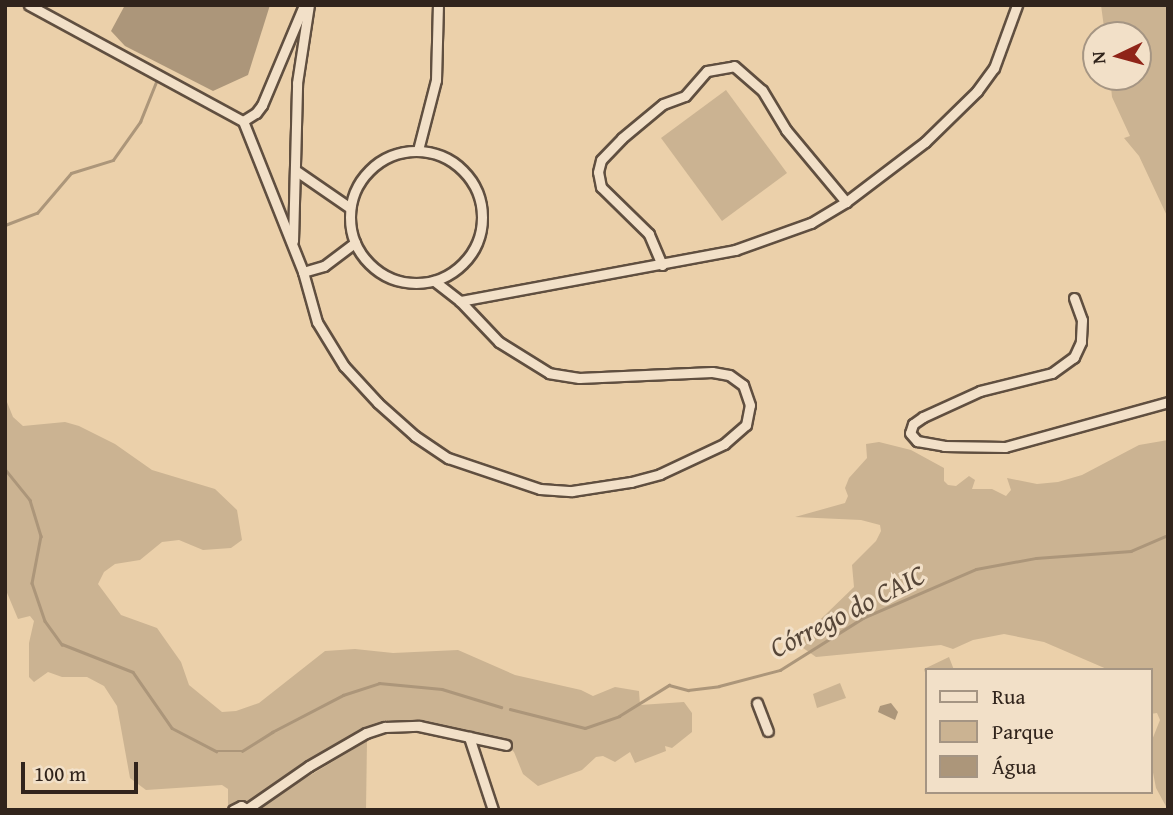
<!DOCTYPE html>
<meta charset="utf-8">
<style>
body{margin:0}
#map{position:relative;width:1173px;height:815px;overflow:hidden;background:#ebd0aa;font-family:"Gentium Book Plus",serif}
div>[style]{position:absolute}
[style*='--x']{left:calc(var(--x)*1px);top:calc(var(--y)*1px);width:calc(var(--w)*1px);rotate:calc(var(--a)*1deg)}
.green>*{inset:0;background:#cbb392}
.water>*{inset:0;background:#ac967a}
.stream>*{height:2.5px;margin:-1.25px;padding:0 1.25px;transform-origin:1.25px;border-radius:1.25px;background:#ac967a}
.roads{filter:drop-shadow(2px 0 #604f40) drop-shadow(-2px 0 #604f40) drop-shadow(0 2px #604f40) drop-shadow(0 -2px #604f40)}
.minor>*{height:9px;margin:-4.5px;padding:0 4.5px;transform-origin:4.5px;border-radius:4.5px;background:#f2e0c8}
.minor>.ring{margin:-4.5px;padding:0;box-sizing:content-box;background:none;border:9px solid #f2e0c8;border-radius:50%}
span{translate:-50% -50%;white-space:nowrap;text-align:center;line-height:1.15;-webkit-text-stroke:6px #f2e0c8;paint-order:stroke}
.water-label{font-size:28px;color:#564638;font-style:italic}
.frame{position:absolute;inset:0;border:7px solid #31241c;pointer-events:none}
.legend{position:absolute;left:925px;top:668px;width:228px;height:126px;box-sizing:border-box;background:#f2e0c8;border:2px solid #a59583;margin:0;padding:9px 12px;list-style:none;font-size:21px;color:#31241c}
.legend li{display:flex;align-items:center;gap:14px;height:35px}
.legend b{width:35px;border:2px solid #a59583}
.north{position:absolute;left:1082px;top:21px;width:70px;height:70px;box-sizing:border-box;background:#f2e0c8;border:2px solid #a59583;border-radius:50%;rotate:265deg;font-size:19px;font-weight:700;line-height:28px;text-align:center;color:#31241c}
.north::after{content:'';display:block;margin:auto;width:24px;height:32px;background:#8f2418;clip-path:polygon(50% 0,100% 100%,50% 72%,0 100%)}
.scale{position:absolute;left:21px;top:762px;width:117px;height:32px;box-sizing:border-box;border:4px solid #31241c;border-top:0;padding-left:9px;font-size:21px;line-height:24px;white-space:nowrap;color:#31241c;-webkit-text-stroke:5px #f2e0c8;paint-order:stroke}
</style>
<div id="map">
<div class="green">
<div style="clip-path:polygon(1101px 5px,1168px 5px,1168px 218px,1139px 156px,1124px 138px,1130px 136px,1112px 97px,1110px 77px,1138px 77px,1138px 35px,1105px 35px)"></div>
<div style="clip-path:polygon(726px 90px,787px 173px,722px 221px,661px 138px)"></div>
<div style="clip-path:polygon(5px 397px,13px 417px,23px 426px,65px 422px,79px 426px,115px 444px,152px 470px,215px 489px,237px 510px,242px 540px,231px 548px,203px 550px,179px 540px,162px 542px,140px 560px,115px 564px,104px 572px,98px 584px,121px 615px,157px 628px,181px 662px,189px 685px,222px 712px,236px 711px,259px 703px,325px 651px,355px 649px,393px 653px,458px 650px,515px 675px,581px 690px,593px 696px,615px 687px,639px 691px,640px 705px,684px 702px,692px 713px,692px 732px,672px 748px,665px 746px,666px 751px,635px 763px,630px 752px,615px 762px,603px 756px,596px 757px,582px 770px,538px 786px,523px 774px,514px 752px,505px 743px,465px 731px,423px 723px,379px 729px,356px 744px,304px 764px,284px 783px,264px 791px,250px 805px,235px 809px,228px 805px,228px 789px,222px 785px,146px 790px,130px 778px,117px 706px,104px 686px,87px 677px,62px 677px,48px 672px,34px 682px,29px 677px,29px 643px,34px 621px,30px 616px,18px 619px,5px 588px)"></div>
<div style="clip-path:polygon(1168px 440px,1168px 810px,1156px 788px,1150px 757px,1150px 745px,1160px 720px,1157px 713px,1150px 714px,1150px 670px,1109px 670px,1044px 642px,1004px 634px,973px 640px,953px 649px,941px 645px,816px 657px,796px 643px,854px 587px,852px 565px,876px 541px,881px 531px,880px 525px,861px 520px,795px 517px,845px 503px,848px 496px,845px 488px,849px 478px,867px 458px,866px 444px,879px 442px,911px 450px,944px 468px,944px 481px,948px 485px,956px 486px,969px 476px,975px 480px,972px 489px,992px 489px,1006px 496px,1011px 490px,1007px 478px,1037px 484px,1058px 482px,1082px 475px,1139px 445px)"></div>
<div style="clip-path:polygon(949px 657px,954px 670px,926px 670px,926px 676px,924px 669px)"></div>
<div style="clip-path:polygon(840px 683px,846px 698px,817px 708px,813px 694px)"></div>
<div style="clip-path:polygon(367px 741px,366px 810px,258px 810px,261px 805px)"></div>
</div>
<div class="water">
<div style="clip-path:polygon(125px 5px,270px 5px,248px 75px,213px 91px,125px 46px,111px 31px)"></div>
<div style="clip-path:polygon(891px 703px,898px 712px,895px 720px,878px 712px,880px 706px)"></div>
</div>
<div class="stream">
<div style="--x:5;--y:225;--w:34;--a:-21"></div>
<div style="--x:37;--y:213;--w:52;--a:-49.6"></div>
<div style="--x:71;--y:173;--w:44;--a:-17.2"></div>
<div style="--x:113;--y:160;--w:47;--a:-54.6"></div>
<div style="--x:140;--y:122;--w:43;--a:-68.2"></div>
<div style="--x:5;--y:469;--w:40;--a:51"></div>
<div style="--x:30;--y:500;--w:38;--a:73"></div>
<div style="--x:41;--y:536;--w:48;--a:100.8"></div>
<div style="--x:32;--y:583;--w:40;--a:71.1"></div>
<div style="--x:45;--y:621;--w:29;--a:54"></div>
<div style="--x:62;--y:644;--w:76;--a:21.5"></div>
<div style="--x:133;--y:672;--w:68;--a:55.1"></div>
<div style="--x:172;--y:728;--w:50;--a:27.6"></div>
<div style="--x:216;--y:751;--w:26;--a:0"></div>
<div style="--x:242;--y:751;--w:36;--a:-32"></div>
<div style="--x:272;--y:732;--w:80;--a:-27.5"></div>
<div style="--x:343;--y:695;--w:38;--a:-18"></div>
<div style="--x:379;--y:683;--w:63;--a:5.4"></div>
<div style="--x:442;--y:689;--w:62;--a:17"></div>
<div style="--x:510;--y:709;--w:77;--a:14.2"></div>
<div style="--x:585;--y:728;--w:36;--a:-19"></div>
<div style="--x:619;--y:716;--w:59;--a:-31.8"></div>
<div style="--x:669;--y:685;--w:20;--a:15"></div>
<div style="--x:688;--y:690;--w:31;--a:-7"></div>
<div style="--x:719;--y:686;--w:63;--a:-14.7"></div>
<div style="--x:780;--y:670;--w:98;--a:-32.1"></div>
<div style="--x:863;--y:618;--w:123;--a:-23.4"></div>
<div style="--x:976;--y:569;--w:61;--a:-10.4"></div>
<div style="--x:1036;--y:558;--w:95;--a:-4.2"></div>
<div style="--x:1131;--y:551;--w:40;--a:-23.4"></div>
</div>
<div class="roads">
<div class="minor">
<div style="--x:29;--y:5;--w:243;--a:28.5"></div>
<div style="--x:243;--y:121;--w:162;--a:68.3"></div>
<div style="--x:303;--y:272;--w:52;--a:74.4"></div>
<div style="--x:317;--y:322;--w:52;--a:58.5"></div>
<div style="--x:344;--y:366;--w:50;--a:47.4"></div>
<div style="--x:378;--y:403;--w:50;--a:41.7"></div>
<div style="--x:415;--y:436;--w:40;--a:34"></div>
<div style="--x:448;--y:458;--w:97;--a:18.6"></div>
<div style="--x:540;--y:489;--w:32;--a:4"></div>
<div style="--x:572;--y:491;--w:60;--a:-8.7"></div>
<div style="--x:631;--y:482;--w:30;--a:-15"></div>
<div style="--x:660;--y:474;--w:71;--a:-25.1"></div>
<div style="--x:724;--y:444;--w:29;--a:-41"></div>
<div style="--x:746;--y:425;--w:20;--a:-79"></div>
<div style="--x:750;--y:405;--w:21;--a:-109"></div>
<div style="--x:743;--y:385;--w:17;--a:-144"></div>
<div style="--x:729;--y:375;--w:17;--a:-170"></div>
<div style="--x:712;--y:372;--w:133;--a:177.4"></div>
<div style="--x:579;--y:378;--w:30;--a:-171"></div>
<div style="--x:549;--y:373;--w:59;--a:-148.2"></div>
<div style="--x:499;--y:342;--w:57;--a:-133.6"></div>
<div style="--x:460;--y:301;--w:33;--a:-142"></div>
<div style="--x:243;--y:121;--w:15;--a:-32"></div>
<div style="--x:256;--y:113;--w:10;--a:-53"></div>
<div style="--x:262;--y:105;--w:108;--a:-67.2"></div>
<div style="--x:418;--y:150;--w:72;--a:-75.6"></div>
<div style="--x:436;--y:80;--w:75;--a:-88.5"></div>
<div class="ring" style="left:350px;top:151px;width:123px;height:123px"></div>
<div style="--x:295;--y:170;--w:67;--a:34.6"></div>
<div style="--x:293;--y:241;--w:158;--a:-88.5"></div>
<div style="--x:297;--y:83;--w:79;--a:-81.3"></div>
<div style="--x:662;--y:265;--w:34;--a:-113"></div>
<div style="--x:649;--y:234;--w:67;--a:-135.6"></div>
<div style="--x:601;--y:187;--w:15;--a:-101"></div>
<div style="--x:598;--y:172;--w:12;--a:-76"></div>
<div style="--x:601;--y:160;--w:30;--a:-46"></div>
<div style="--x:622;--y:138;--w:53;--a:-39.7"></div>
<div style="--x:663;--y:104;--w:23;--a:-20"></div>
<div style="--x:685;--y:96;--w:33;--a:-49"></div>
<div style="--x:707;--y:71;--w:27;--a:-10"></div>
<div style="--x:734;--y:66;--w:37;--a:41"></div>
<div style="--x:762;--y:90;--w:47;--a:59"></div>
<div style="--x:786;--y:130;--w:94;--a:50.2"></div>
<div style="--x:846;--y:202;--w:99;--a:-37.2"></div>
<div style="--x:925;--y:142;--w:73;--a:-44.4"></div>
<div style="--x:977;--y:91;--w:29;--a:-54"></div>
<div style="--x:994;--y:68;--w:67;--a:-69.9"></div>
<div style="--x:303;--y:272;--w:22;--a:-16"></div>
<div style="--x:324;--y:266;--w:39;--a:-37"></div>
<div style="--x:1074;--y:298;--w:23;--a:70"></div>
<div style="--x:1082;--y:320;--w:22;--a:93"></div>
<div style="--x:1081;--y:342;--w:17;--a:115"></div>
<div style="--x:1074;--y:357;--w:27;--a:144"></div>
<div style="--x:1052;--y:373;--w:74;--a:166"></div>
<div style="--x:980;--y:391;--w:63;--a:155.5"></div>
<div style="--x:923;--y:417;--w:12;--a:145"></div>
<div style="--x:913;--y:424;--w:9;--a:108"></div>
<div style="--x:910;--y:433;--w:11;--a:49"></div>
<div style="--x:917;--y:441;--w:27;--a:10"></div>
<div style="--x:944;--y:446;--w:61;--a:0.9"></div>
<div style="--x:1005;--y:447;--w:169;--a:-15.4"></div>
<div style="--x:460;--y:301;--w:280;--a:-10.5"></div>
<div style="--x:735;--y:250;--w:81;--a:-19.6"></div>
<div style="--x:811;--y:223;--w:41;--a:-31"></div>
<div style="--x:757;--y:703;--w:30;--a:69"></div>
<div style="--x:469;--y:737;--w:77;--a:71.8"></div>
<div style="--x:247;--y:809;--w:75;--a:-34.7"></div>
<div style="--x:309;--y:766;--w:66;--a:-30.1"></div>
<div style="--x:366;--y:733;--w:20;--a:-18"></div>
<div style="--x:385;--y:727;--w:34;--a:-2"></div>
<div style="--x:419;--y:726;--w:89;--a:12.3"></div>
<div style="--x:233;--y:810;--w:9;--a:-27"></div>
<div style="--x:241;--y:806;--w:8;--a:30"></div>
</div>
</div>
<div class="water-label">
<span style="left:847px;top:611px;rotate:-27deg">Córrego do CAIC</span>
</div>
<div class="frame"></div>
<ul class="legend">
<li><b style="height:9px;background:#f2e0c8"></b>Rua</li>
<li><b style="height:19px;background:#cbb392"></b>Parque</li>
<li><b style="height:19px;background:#ac967a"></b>Água</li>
</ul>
<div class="north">N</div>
<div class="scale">100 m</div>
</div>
